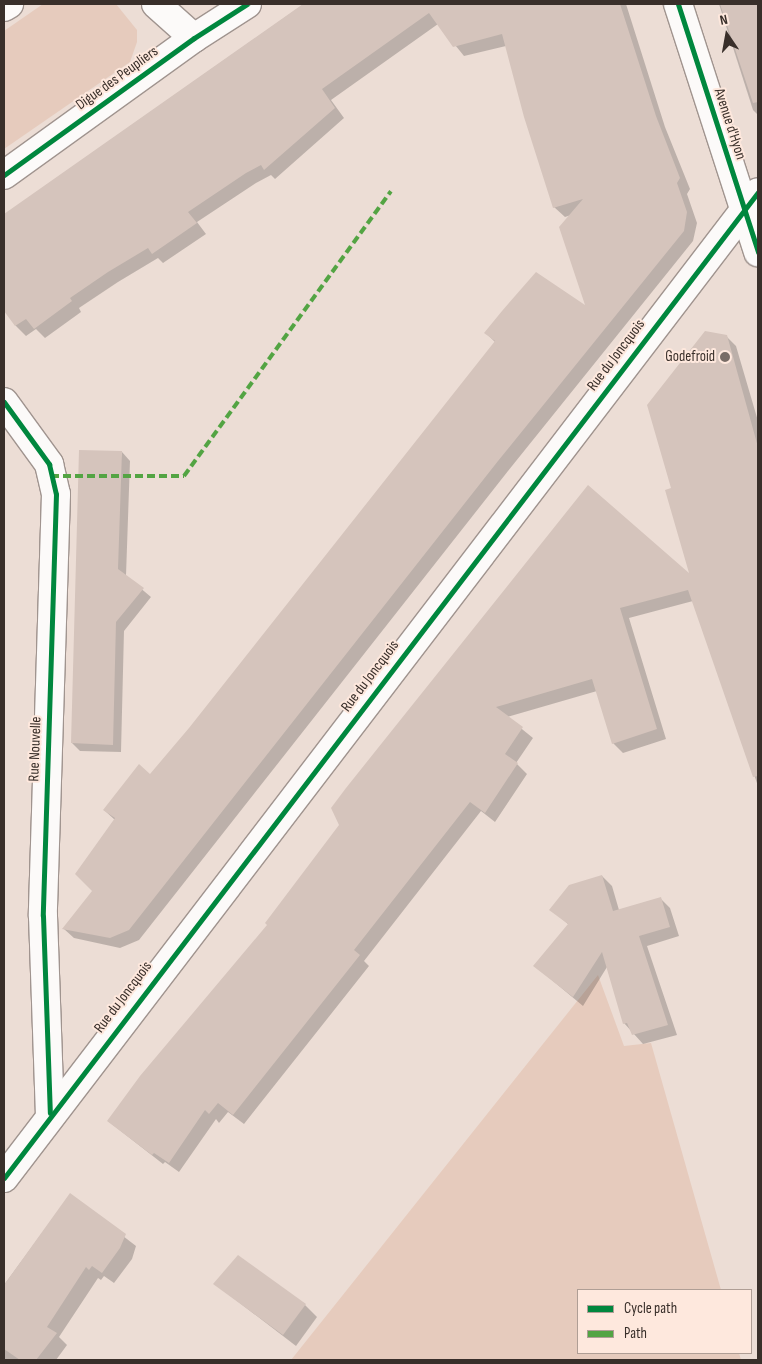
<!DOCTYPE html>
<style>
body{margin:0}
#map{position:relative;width:762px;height:1364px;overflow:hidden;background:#ecddd5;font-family:"Sofia Sans Condensed",sans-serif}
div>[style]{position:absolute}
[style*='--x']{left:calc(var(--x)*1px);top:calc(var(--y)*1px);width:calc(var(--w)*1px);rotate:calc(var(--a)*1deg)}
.green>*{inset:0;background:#e6cbbd}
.shadow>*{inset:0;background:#0003}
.building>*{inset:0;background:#d5c4bc}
.roads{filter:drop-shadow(1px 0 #a0948f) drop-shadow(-1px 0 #a0948f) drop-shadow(0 1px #a0948f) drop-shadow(0 -1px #a0948f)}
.minor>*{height:28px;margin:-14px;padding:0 14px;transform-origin:14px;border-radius:14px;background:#fcfaf9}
.tertiary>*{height:28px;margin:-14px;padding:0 14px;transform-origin:14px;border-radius:14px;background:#fcfaf9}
.quiet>*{height:4px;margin-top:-2px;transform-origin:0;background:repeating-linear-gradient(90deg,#53a443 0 8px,transparent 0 12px)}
.cycleway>*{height:5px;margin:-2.5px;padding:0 2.5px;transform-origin:2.5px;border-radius:2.5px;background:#00873e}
.dots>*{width:14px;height:14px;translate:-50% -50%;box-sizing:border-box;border:2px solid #fee8dd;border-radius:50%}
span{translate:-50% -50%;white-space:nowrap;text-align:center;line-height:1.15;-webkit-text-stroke:4px #fee8dd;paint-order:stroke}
.street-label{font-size:15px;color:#392f2a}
.poi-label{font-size:15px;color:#392f2a}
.right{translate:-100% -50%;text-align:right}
.frame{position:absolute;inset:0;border:5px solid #392f2a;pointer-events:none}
.legend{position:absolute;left:577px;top:1289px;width:175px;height:65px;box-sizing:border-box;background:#fee8dd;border:1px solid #af9e95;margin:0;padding:6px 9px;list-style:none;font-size:15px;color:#392f2a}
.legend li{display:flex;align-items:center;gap:10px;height:25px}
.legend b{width:25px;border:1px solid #af9e95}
.north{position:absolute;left:702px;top:10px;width:50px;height:50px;-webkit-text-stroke:4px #fee8dd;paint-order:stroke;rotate:348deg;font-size:14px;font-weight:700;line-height:20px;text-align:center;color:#392f2a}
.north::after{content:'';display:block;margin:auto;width:18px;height:22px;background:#392f2a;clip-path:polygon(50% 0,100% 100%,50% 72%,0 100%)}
</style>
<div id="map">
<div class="green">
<div style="clip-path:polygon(43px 4px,116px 4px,137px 30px,137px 42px,130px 62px,4px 149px,4px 31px)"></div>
<div style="clip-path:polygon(598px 975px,624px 1046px,651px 1043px,721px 1290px,578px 1290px,578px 1353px,739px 1353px,741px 1360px,291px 1360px)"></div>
</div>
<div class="shadow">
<div style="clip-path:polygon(304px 4px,626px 4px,665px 127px,690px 189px,687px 194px,697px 223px,693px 241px,508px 471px,139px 940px,120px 948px,74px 938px,64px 929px,93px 891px,115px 820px,104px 810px,150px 776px,190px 729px,496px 343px,486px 333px,587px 309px,571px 215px,565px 217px,554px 207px,506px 46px,464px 56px,438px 24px,331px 100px,344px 118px,275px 179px,271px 175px,256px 183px,197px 222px,206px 234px,163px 263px,158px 258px,118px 282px,79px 308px,81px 312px,45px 338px,36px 329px,26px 336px,16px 326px,4px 309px,4px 215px)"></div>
<div style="clip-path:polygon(719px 4px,758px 4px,758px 115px,753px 110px)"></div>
<div style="clip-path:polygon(726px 336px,736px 346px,758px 421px,758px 786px,693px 601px,629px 618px,666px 739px,623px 753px,613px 743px,597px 691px,507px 717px,533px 738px,516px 763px,527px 774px,495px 822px,481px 811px,364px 961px,369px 966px,244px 1124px,228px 1112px,219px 1123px,216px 1119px,179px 1172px,165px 1162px,163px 1164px,108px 1121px,269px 925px,588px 486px,691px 577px,672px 489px)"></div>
<div style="clip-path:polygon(122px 452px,130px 461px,126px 576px,151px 597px,124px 631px,121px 752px,80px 751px,72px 743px)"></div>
<div style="clip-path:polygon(602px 876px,612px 886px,619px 910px,660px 898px,670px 908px,679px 936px,647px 946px,677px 1035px,643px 1044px,624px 1023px,607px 967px,583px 1006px,535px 966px,569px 925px,551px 909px)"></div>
<div style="clip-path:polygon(70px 1195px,136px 1246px,132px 1259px,114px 1283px,104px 1276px,101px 1280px,98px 1278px,59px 1337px,67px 1345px,56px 1360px,4px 1360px,4px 1285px)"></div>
<div style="clip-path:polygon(215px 1284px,305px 1305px,317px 1317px,296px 1346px)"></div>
</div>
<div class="building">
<div style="clip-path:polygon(303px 4px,620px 4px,656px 116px,680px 178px,677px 183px,687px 212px,684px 231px,498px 461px,129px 930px,110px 938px,62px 929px,92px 891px,75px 874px,115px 818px,103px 810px,139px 764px,150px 774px,189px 728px,495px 341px,484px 333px,502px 311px,536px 272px,585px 305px,559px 227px,583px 199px,553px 208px,524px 117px,502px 34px,453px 47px,429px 13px,322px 89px,335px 108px,264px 170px,261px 165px,246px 173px,188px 212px,197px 223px,152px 254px,148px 248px,108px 272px,70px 298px,72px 301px,34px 329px,26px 319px,15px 326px,4px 311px,4px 214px)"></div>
<div style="clip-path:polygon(720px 4px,758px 4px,758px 102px,753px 103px)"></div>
<div style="clip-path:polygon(705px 331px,727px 335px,758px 447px,758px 776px,753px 777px,688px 590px,620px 608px,657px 729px,612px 744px,592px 679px,496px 707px,523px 727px,505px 754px,518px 763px,485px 813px,470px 802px,354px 950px,360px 955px,233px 1115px,218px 1103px,209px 1114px,205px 1110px,169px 1163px,154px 1153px,152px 1155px,107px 1121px,140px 1076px,267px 925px,265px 923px,339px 825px,331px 808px,346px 788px,588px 485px,689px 573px,665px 490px,671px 488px,647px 405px)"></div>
<div style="clip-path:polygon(79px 450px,122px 451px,118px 569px,144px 588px,116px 622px,113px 745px,71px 743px)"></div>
<div style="clip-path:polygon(602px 875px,613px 911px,661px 897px,670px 927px,639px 936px,668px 1025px,632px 1035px,627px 1023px,623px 1024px,602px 952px,573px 997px,533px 966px,568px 924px,549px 910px,569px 885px)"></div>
<div style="clip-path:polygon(70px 1193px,126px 1234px,120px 1248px,102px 1273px,92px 1266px,89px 1270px,86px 1267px,47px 1327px,57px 1333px,36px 1360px,20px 1360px,4px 1349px,4px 1285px)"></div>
<div style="clip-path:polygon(238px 1255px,306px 1304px,283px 1335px,213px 1284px)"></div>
</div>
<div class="roads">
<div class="minor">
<div style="--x:156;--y:4;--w:51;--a:41.8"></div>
<div style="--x:4;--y:7;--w:6;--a:-31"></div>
<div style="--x:4;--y:175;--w:234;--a:-35.8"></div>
<div style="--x:194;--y:38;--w:63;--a:-32.7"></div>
<div style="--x:4;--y:402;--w:77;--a:54"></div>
<div style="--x:49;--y:464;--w:31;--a:77"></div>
<div style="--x:56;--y:494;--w:422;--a:91.8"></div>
<div style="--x:43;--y:916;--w:197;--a:88"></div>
<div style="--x:4;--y:1178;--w:1241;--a:-52.59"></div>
</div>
<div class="tertiary">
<div style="--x:678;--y:4;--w:261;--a:72.1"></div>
</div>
</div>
<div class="quiet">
<div style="--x:51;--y:476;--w:133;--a:0"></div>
<div style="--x:184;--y:476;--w:352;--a:-54"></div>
</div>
<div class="cycleway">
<div style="--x:678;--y:4;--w:261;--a:72.1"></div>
<div style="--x:4;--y:175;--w:234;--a:-35.8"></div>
<div style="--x:194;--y:38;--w:63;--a:-32.7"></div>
<div style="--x:4;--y:402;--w:77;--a:54"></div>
<div style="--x:49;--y:464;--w:31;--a:77"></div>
<div style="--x:56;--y:494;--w:422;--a:91.8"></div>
<div style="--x:43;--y:916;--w:197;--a:88"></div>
<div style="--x:4;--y:1178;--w:1241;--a:-52.59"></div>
</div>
<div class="dots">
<div style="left:725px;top:357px;background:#786c66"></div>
</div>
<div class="street-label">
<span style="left:117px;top:78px;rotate:-36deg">Digue des Peupliers</span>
<span style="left:730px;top:124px;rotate:72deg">Avenue d'Hyon</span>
<span style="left:616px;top:355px;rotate:-53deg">Rue du Joncquois</span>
<span style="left:370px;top:676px;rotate:-53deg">Rue du Joncquois</span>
<span style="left:35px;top:749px;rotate:-88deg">Rue Nouvelle</span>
<span style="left:123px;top:997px;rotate:-53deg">Rue du Joncquois</span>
</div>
<div class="poi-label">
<span class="right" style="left:715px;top:357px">Godefroid</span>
</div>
<div class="frame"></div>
<ul class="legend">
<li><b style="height:6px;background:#00873e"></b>Cycle path</li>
<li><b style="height:6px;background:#53a443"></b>Path</li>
</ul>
<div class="north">N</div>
</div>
